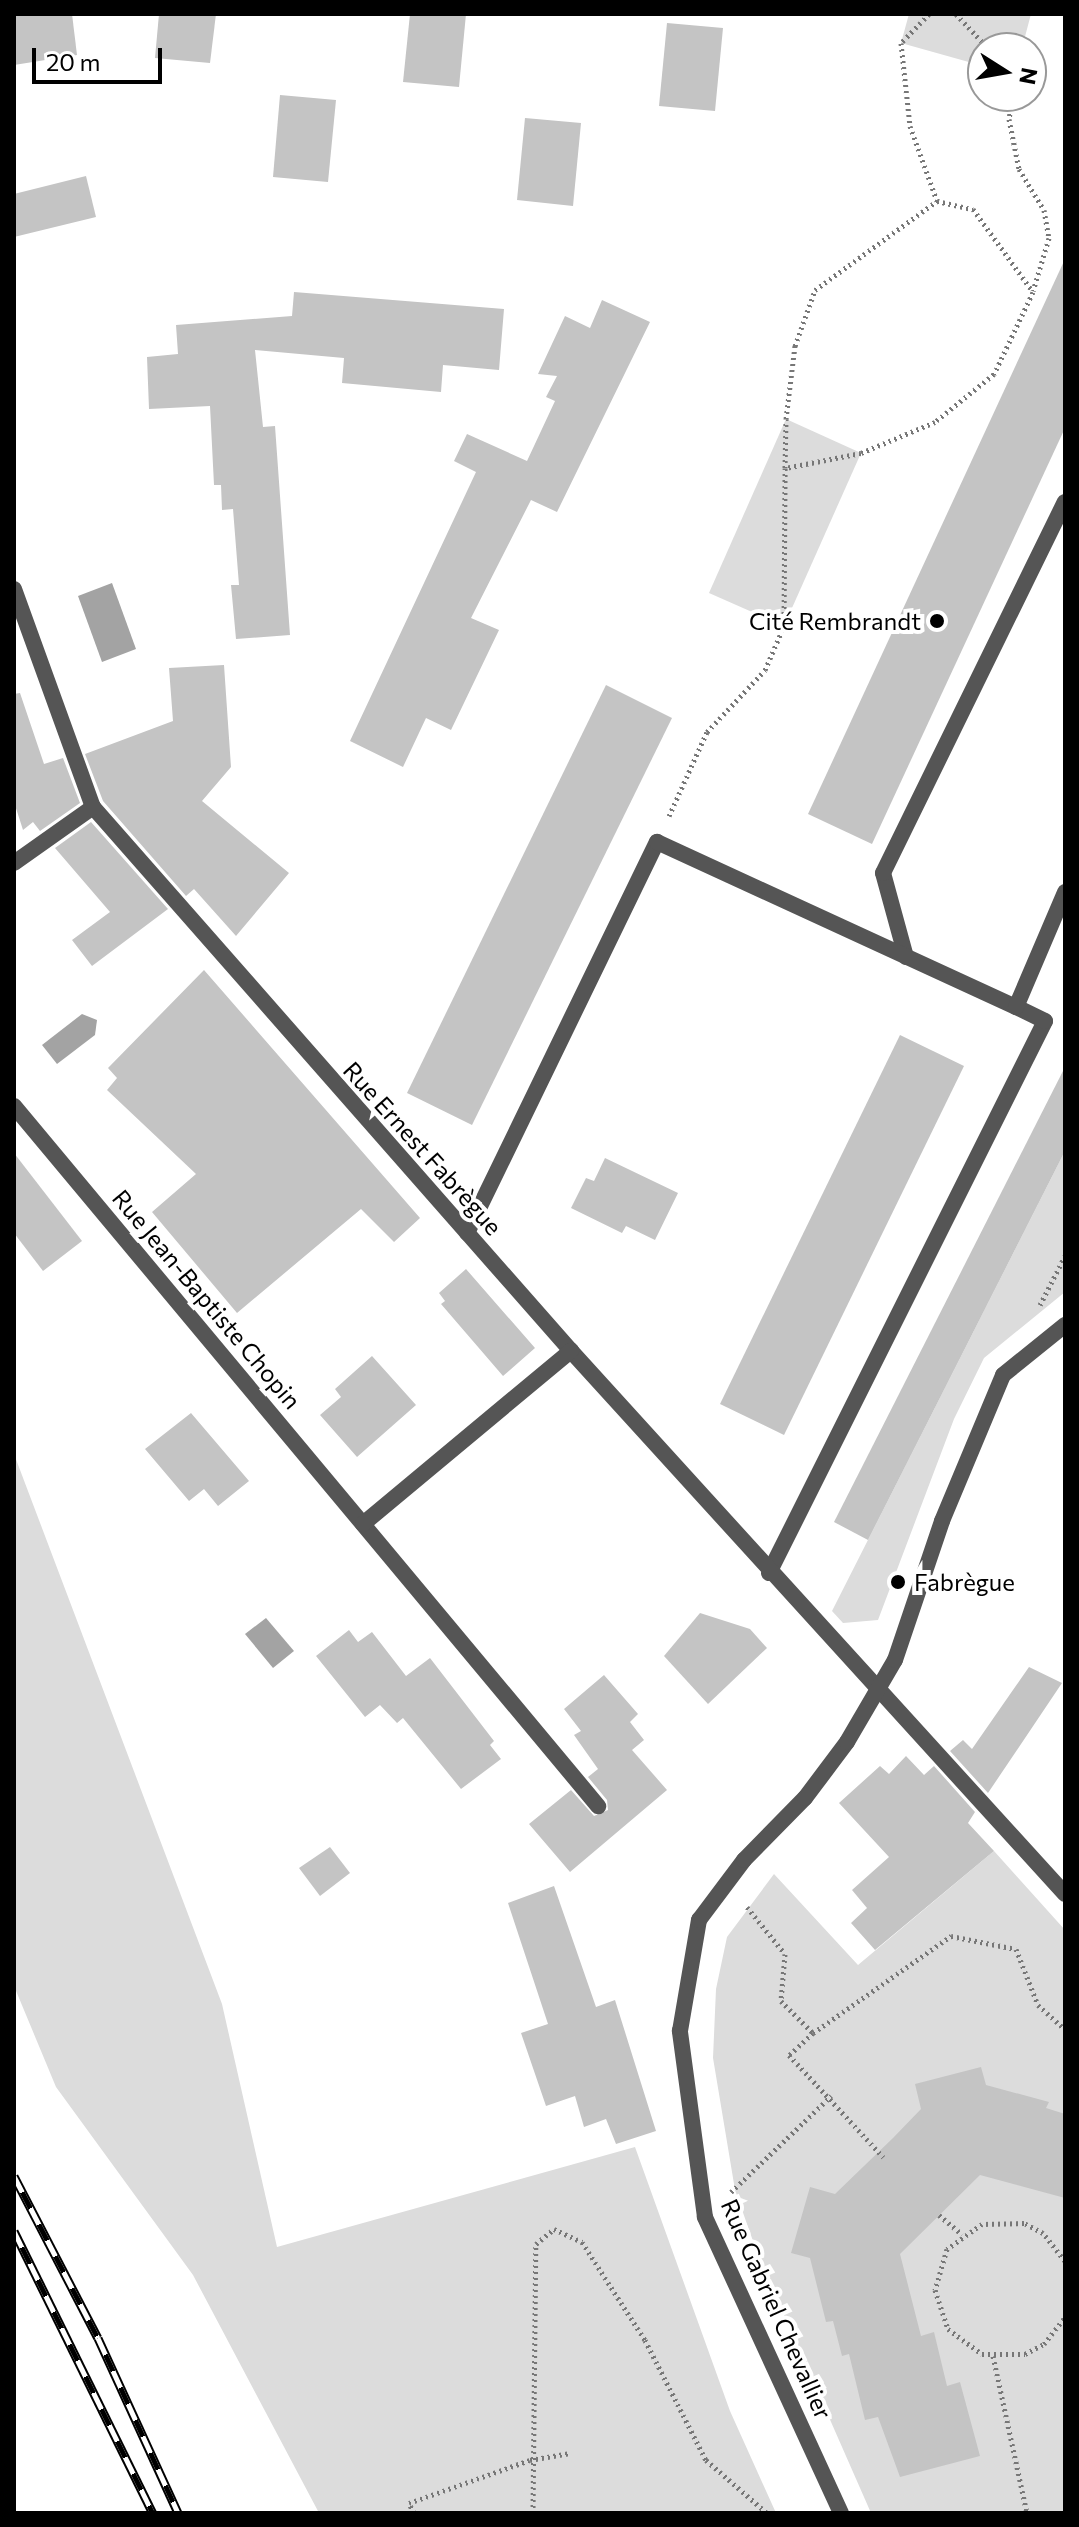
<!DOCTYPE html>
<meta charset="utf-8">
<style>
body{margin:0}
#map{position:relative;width:1079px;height:2527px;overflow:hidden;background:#fff;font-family:Commissioner,sans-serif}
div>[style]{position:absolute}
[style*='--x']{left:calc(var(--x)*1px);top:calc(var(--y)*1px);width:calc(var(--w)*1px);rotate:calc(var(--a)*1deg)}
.green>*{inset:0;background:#dcdcdc}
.water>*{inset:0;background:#a3a3a3}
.building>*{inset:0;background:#c4c4c4}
.path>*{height:5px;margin-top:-2.5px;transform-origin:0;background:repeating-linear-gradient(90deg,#777 0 2px,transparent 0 6px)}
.service>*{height:16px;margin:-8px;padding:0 8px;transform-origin:8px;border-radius:8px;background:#555}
.minor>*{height:16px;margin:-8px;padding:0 8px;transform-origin:8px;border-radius:8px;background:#555}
.rail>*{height:9px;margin-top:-4.5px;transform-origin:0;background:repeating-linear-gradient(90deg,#fff 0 18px,#000 0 36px);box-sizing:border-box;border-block:2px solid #000}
.dots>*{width:22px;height:22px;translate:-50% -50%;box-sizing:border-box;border:4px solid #fff;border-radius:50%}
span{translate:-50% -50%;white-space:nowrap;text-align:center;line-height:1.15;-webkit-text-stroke:8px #fff;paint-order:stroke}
.poi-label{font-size:24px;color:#000}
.right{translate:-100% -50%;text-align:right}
.left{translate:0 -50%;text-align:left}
.street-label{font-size:24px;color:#000}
.frame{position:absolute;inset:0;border:16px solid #000;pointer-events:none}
.north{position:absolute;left:967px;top:32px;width:80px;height:80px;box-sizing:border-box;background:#fff;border:2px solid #999;border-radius:50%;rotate:101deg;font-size:22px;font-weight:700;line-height:32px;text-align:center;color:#000}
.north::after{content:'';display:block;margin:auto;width:28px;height:36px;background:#000;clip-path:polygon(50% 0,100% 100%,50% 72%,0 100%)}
.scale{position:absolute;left:32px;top:48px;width:130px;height:36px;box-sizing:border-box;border:4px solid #000;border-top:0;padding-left:10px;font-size:24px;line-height:28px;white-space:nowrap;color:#000;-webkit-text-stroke:6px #fff;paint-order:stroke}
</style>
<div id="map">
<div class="green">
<div style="clip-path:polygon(909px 14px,1031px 14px,1022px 48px,983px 48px,983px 66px,901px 43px)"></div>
<div style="clip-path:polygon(786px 419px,861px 453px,784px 626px,709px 593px)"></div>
<div style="clip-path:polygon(1065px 1151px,1065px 1292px,984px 1358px,954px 1419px,878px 1620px,843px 1623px,832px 1611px)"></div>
<div style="clip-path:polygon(14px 1454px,222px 2004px,277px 2247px,635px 2147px,730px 2411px,776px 2513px,319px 2513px,193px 2275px,56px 2087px,14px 1986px)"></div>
<div style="clip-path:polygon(994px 1851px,1065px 1930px,1065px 2513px,871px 2513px,759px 2258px,735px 2190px,713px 2058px,716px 1989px,727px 1937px,774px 1874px,858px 1965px)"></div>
</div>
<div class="water">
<div style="clip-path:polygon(112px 583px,136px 649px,102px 662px,78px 596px)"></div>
<div style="clip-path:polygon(82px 1014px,97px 1020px,95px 1035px,57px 1064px,42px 1045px)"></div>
<div style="clip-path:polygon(266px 1618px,294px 1651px,273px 1668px,245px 1634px)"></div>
</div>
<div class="building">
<div style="clip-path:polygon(14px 14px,72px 14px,77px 55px,14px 65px)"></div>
<div style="clip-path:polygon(159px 14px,216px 14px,210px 63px,155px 58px)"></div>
<div style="clip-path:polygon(410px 14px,466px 14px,459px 87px,403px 82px)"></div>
<div style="clip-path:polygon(667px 23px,723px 28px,715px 111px,659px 106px)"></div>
<div style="clip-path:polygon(280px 95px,336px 100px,328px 182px,273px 177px)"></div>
<div style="clip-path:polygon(525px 118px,581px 123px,573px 206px,517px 200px)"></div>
<div style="clip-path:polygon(86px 176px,96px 217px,14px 237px,14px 194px)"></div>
<div style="clip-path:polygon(1065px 259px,1065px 428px,872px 844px,808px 814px)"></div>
<div style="clip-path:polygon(294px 292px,504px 309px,499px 370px,443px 365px,441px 392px,342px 383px,344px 358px,255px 350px,263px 427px,275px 426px,290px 635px,236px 639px,231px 585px,239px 585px,233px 509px,222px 510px,221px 485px,214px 485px,210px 406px,149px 409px,147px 357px,178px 354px,176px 325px,292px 316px)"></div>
<div style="clip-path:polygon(602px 300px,650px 322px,557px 512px,531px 500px,471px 618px,499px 630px,451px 730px,426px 718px,403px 767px,350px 741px,476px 472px,454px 461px,467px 434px,527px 461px,555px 401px,546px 397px,557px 376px,538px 374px,565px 316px,590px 328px)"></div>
<div style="clip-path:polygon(224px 665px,231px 767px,202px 801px,289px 873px,236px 936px,194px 889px,186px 896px,103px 801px,85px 754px,173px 721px,169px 668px)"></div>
<div style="clip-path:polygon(606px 685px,672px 718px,472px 1125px,407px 1093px)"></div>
<div style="clip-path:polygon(20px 693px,44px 764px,63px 758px,80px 803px,40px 831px,33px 822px,23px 830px,14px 802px,14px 694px)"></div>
<div style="clip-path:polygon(91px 822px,168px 909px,92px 966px,72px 940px,110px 912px,55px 848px)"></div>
<div style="clip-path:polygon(204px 970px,420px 1218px,394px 1242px,361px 1209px,237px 1313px,152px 1212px,196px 1174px,107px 1090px,117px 1078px,108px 1068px)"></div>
<div style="clip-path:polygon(900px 1035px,964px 1066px,784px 1435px,720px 1404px)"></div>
<div style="clip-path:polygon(1065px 1067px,1065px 1151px,868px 1540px,834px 1522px)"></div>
<div style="clip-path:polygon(14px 1153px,82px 1241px,43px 1271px,14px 1233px)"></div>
<div style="clip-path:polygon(605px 1158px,678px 1193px,655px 1240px,626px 1226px,622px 1233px,571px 1208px,586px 1178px,594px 1181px)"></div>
<div style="clip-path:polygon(466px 1269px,535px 1348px,503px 1376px,441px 1304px,445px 1301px,439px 1293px)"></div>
<div style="clip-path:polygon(372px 1356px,416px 1405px,357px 1457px,320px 1415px,341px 1397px,335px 1389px)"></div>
<div style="clip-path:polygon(191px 1413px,249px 1481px,218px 1506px,204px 1489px,189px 1501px,145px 1449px)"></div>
<div style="clip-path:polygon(700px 1613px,750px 1629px,767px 1648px,708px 1704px,664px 1656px)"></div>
<div style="clip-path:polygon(349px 1630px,358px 1642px,372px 1632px,406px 1676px,430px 1658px,494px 1741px,490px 1745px,501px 1759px,461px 1789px,403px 1718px,397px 1723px,380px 1705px,365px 1717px,316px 1656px)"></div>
<div style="clip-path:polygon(1029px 1667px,1062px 1683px,988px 1793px,950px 1751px,963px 1740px,972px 1749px)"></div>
<div style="clip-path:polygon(604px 1675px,638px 1714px,630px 1722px,644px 1740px,632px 1750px,667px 1790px,570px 1872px,529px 1824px,571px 1790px,594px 1816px,608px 1810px,607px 1800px,588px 1777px,598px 1769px,574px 1735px,581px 1731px,564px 1709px)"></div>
<div style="clip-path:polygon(906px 1756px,924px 1775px,934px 1766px,975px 1812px,968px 1823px,994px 1851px,875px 1950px,851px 1923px,867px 1908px,852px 1890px,889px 1857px,839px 1803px,880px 1766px,889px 1774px)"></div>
<div style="clip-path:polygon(330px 1847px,350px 1873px,320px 1896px,299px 1868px)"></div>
<div style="clip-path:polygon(554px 1886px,596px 2007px,615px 2000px,656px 2131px,616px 2144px,606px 2119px,584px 2127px,575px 2096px,546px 2106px,521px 2033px,548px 2024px,508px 1903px)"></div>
<div style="clip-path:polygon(981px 2067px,986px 2085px,1049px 2102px,1046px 2108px,1065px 2114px,1065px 2198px,980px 2175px,900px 2254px,921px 2336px,934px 2332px,947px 2386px,960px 2382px,980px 2456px,900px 2477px,878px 2417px,865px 2420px,849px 2354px,842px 2356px,833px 2321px,826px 2322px,810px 2258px,791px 2253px,810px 2187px,835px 2194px,893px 2138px,921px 2109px,915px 2084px)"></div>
</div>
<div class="path">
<div style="--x:929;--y:14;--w:40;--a:134"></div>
<div style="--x:901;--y:43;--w:83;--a:83.8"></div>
<div style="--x:910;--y:126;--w:80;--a:70.2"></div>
<div style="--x:956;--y:14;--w:47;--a:46.7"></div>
<div style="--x:1012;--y:96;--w:23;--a:97"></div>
<div style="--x:1009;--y:119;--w:51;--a:78.7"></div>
<div style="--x:1019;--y:169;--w:48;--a:58.6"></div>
<div style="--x:1044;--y:210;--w:28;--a:80"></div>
<div style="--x:1049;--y:238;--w:55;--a:106.8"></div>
<div style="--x:669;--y:816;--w:92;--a:-65.7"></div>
<div style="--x:707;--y:732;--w:85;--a:-46.9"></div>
<div style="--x:765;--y:670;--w:48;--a:-66.6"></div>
<div style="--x:784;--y:626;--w:158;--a:-89.6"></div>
<div style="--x:785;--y:468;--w:49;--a:-88.8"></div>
<div style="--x:786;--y:419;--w:74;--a:-83"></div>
<div style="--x:795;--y:346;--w:59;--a:-70.3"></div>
<div style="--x:815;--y:290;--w:151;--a:-36.1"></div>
<div style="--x:937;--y:201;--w:37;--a:13"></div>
<div style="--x:973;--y:209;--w:102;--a:54.1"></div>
<div style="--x:1033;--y:292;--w:91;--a:115.4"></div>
<div style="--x:994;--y:374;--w:76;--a:140.9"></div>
<div style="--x:935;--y:422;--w:80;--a:157.3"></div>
<div style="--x:861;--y:453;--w:77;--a:168.8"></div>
<div style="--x:1040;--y:1305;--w:55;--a:-63"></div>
<div style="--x:747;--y:1907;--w:60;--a:51"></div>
<div style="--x:785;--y:1954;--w:47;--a:94.9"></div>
<div style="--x:781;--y:2001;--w:45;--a:45"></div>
<div style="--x:813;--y:2033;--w:33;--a:137"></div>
<div style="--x:789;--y:2055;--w:139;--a:47.3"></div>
<div style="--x:813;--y:2033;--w:169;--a:-35.1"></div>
<div style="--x:951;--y:1936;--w:66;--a:11.3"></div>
<div style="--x:1016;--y:1949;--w:60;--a:68.6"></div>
<div style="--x:1038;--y:2005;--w:36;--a:42"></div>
<div style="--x:731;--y:2192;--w:139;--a:-43.8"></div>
<div style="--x:939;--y:2215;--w:30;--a:40"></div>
<div style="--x:1065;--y:2261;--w:36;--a:-128"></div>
<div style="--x:1043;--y:2233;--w:21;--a:-152"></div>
<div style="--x:1024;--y:2223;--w:42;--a:178.6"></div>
<div style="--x:982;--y:2224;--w:43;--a:144.5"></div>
<div style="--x:947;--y:2249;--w:43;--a:106.3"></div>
<div style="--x:935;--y:2290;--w:41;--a:71.6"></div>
<div style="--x:948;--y:2329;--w:42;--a:36.3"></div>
<div style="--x:982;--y:2354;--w:43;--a:0"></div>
<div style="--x:1025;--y:2354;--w:21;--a:-28"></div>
<div style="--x:1044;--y:2344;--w:34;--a:-52"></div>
<div style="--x:993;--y:2356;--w:161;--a:77.8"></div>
<div style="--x:414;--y:2513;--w:11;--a:-117"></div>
<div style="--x:409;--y:2503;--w:128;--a:-19.6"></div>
<div style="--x:530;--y:2460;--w:41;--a:-9.9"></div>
<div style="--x:533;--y:2513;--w:269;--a:-89.4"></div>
<div style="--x:536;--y:2244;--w:23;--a:-40"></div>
<div style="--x:554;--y:2229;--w:31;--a:25"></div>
<div style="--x:582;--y:2242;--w:117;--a:57.3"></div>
<div style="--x:645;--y:2340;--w:135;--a:63.1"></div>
<div style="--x:706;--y:2460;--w:81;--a:41"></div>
</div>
<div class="service">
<div style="--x:906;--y:957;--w:87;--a:-105.3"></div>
<div style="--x:883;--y:873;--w:413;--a:-63.9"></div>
<div style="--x:467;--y:1233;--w:435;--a:-64.1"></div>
<div style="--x:657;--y:842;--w:395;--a:24.7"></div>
<div style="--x:769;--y:1573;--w:617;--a:-63.43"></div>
<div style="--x:1045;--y:1021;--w:32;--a:-154"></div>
<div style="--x:1016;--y:1007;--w:125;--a:-66.9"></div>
</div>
<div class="minor">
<div style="--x:14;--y:589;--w:232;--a:70.1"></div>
<div style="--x:93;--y:807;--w:724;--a:48.69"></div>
<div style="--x:571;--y:1351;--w:734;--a:47.71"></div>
<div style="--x:14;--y:863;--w:97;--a:-35.3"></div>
<div style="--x:14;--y:1106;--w:912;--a:50.16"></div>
<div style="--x:363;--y:1524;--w:271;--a:-39.8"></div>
<div style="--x:841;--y:2513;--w:326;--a:-114.7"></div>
<div style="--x:705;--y:2217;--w:188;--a:-97.7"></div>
<div style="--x:680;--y:2031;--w:113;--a:-80.3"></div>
<div style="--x:699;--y:1920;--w:75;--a:-53.1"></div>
<div style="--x:744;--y:1860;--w:87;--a:-45.5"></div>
<div style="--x:805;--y:1798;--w:70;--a:-53.1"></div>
<div style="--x:847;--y:1742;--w:95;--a:-59.7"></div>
<div style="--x:895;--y:1660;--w:147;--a:-71.3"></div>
<div style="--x:942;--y:1521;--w:158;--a:-67.3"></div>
<div style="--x:1003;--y:1375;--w:80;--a:-38.9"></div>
</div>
<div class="rail">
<div style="--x:14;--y:2176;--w:182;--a:62.6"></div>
<div style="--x:98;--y:2338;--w:192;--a:65.4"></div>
<div style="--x:14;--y:2231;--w:314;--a:63.8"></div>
</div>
<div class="dots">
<div style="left:937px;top:621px;background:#000"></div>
<div style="left:898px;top:1582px;background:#000"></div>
</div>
<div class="poi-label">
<span class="right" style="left:921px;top:621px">Cité Rembrandt</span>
<span class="left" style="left:914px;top:1582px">Fabrègue</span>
</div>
<div class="street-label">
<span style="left:423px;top:1148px;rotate:48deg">Rue Ernest Fabrègue</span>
<span style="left:207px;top:1299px;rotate:50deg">Rue Jean-Baptiste Chopin</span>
<span style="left:777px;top:2309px;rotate:66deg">Rue Gabriel Chevallier</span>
</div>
<div class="frame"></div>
<div class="north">N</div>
<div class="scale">20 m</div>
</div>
